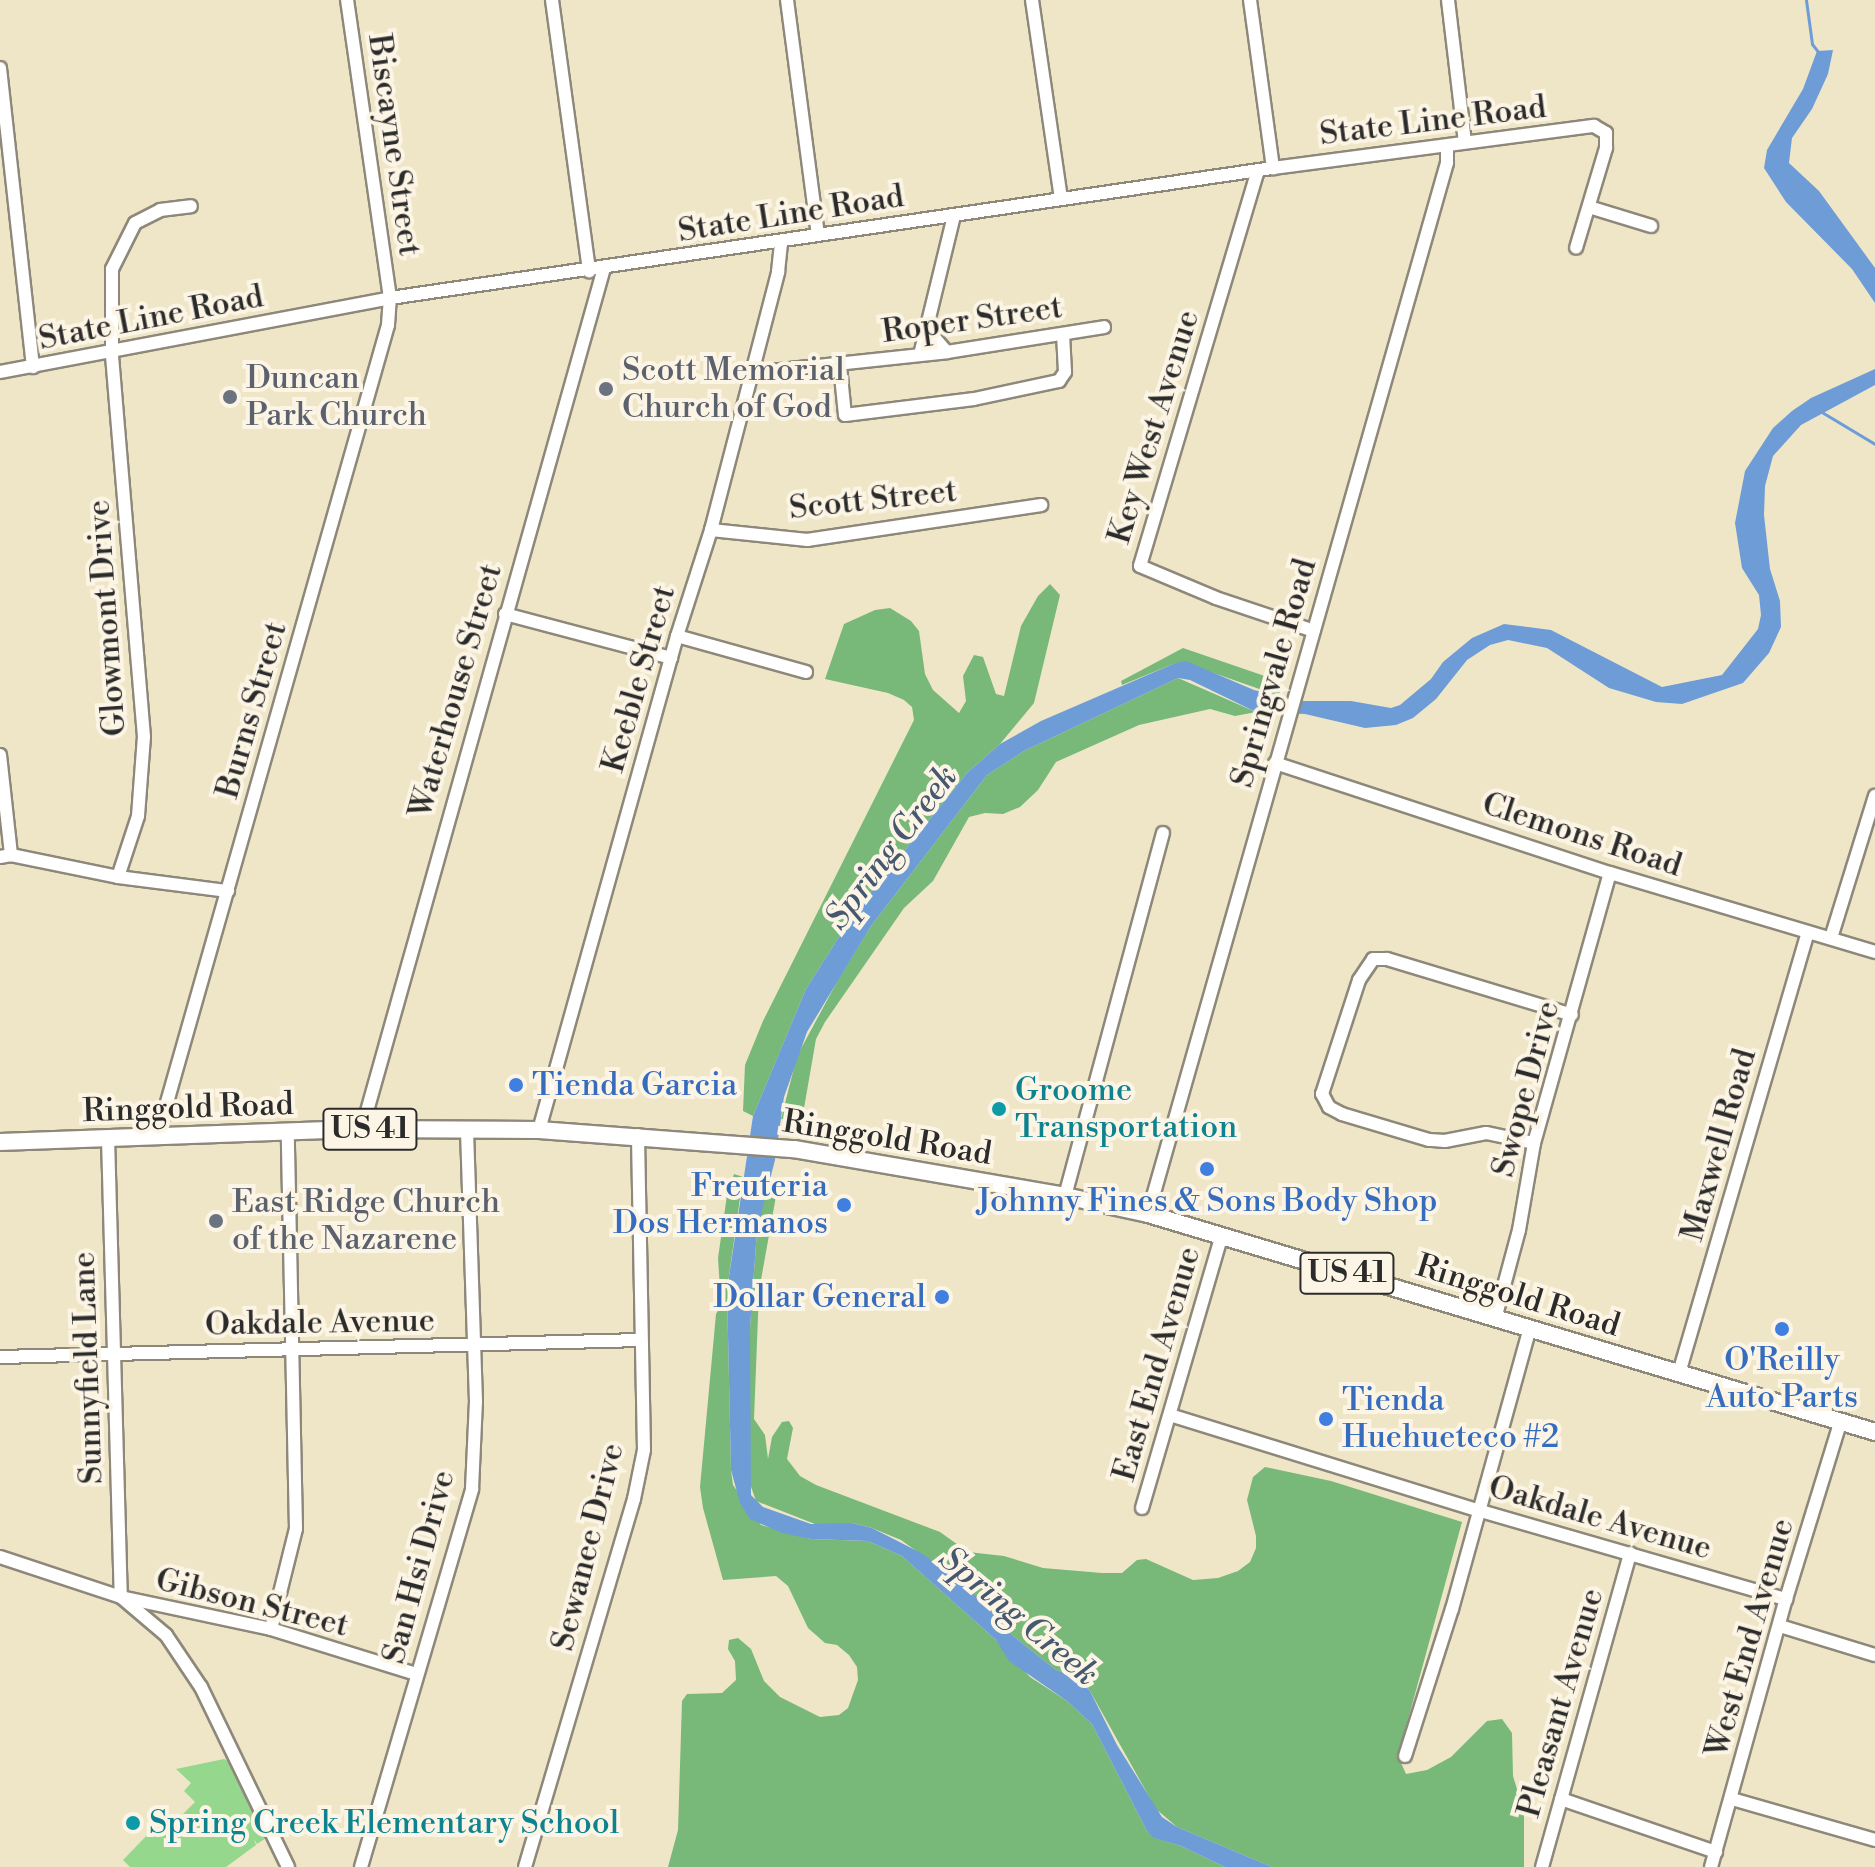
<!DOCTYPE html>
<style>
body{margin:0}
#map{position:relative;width:1875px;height:1867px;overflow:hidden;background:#efe6c8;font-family:"Libre Bodoni",serif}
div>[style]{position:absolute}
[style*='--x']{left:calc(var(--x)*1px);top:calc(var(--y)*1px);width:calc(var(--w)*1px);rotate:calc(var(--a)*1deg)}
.green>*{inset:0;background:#96d78e}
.forest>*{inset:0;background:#78b879}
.water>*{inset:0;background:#6e9cd6}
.stream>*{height:3px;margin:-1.5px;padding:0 1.5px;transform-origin:1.5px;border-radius:1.5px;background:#6e9cd6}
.roads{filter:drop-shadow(2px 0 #8d887a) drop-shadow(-2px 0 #8d887a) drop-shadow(0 2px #8d887a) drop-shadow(0 -2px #8d887a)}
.minor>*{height:12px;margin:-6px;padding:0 6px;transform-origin:6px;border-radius:6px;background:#fff}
.major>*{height:16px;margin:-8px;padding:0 8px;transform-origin:8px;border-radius:8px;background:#fff}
.dots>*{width:22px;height:22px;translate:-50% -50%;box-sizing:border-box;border:4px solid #fcf5e5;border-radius:50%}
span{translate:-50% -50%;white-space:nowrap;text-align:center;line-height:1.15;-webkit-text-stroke:8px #fcf5e5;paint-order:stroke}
.shield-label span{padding:2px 6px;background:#fcf5e5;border:2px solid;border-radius:6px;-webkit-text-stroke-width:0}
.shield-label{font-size:30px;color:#2b2b2b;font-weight:700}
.street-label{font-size:32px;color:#2b2b2b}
.worship-label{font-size:32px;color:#5b616d}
.left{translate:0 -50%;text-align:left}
.shop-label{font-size:32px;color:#366cbe}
.right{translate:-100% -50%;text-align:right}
.culture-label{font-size:32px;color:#0d838f}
.water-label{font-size:34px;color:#46586f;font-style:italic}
</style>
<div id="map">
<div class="green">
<div style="clip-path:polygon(224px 1759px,229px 1761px,266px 1838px,257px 1844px,254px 1839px,256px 1845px,226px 1867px,130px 1867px,123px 1860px,154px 1828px,157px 1830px,173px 1814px,178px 1819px,195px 1802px,184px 1791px,191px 1783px,176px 1769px)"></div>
</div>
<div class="forest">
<div style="clip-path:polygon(1050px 584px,1060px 595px,1034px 703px,1000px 744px,967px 773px,853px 915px,806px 989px,753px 1116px,743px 1111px,745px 1065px,763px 1021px,914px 720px,912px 707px,904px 700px,888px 693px,825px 679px,844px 624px,875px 610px,890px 608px,911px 621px,919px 631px,925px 674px,933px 690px,959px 713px,966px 701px,963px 676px,974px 655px,983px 657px,996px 694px,1004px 696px,1021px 626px,1038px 596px)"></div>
<div style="clip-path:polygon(1183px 648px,1276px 680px,1282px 684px,1282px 697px,1211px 672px,1173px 664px,1122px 685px,1121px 681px)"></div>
<div style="clip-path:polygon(1178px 678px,1256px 712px,1235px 716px,1210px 709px,1139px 725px,1056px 762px,1038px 790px,1020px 807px,1003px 814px,985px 813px,969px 817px,933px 881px,904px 908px,825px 1022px,816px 1039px,803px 1114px,793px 1120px,781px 1119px,797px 1056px,838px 980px,871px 926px,987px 775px,1024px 751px)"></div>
<div style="clip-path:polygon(734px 1174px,743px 1177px,727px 1290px,731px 1470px,733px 1485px,761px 1525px,811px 1539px,868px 1541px,902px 1556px,996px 1640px,1030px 1677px,1067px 1701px,1092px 1724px,1147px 1831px,1155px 1838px,1181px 1846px,1225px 1867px,668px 1867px,678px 1830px,682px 1701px,687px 1694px,722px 1693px,736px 1680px,735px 1661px,728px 1649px,729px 1640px,738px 1638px,751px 1649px,764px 1681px,780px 1697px,820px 1717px,839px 1715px,848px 1708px,858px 1680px,857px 1667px,849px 1655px,837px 1645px,825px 1643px,808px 1628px,788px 1586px,776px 1576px,723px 1580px,703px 1508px,700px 1487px,716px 1314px,721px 1305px,718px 1258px,727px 1195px)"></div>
<div style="clip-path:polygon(768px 1179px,778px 1185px,759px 1291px,754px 1419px,765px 1435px,768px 1459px,772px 1437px,782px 1422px,789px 1421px,793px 1428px,787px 1459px,800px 1476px,816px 1485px,940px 1532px,968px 1552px,1004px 1556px,1043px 1568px,1102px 1573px,1122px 1573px,1137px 1560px,1146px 1559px,1193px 1580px,1218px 1578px,1238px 1571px,1250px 1562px,1256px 1548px,1256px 1536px,1247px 1500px,1253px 1477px,1265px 1467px,1331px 1481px,1462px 1522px,1398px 1756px,1406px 1774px,1427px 1770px,1451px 1757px,1487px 1721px,1502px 1719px,1512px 1733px,1513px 1776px,1524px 1812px,1524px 1867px,1272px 1867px,1177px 1827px,1156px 1809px,1090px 1691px,1074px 1676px,1056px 1670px,998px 1624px,969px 1589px,901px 1540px,872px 1528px,852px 1523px,820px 1526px,756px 1501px,749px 1481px,750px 1328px,757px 1230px)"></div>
</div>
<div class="water">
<div style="clip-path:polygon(1833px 50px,1828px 74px,1812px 109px,1792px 138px,1789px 163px,1819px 191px,1875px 268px,1875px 303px,1852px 269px,1786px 202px,1764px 168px,1767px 150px,1803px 89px,1817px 51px)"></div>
<div style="clip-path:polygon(1875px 369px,1875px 385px,1801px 425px,1773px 456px,1765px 486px,1764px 515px,1770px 569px,1780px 601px,1781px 627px,1769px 653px,1743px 683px,1682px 704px,1656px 702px,1609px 688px,1547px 648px,1508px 640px,1490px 645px,1467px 660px,1436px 699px,1413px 718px,1396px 725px,1365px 728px,1305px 714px,1256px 712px,1190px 680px,1178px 678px,1024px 751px,987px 775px,871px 926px,807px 1032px,784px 1097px,775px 1160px,757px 1230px,750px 1328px,751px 1495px,763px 1507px,811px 1524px,852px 1523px,872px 1528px,923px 1554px,969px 1589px,1012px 1635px,1056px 1670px,1074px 1676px,1090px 1691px,1117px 1745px,1162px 1817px,1177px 1827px,1272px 1867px,1225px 1867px,1181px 1846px,1154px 1838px,1147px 1831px,1092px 1724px,1067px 1701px,1009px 1661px,996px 1640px,902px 1556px,868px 1541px,811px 1539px,782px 1533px,750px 1519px,740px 1503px,731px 1470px,727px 1290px,753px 1116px,806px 989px,853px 915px,967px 773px,1000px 744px,1041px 721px,1173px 664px,1186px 661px,1254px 690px,1299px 701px,1351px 701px,1391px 708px,1400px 705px,1431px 679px,1443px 662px,1472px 638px,1504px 624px,1551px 630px,1662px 687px,1722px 675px,1758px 629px,1761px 615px,1759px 595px,1742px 568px,1735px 523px,1745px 471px,1773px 428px,1792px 411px,1811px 398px)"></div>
</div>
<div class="stream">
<div style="--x:1806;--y:0;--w:44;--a:82.2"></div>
<div style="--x:1812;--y:44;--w:11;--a:52"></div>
<div style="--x:1820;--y:411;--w:64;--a:31"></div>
</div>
<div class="roads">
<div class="minor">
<div style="--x:552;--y:0;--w:274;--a:82.2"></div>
<div style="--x:787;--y:0;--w:236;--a:82.5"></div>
<div style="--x:1032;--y:0;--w:201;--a:81.7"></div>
<div style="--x:1250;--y:0;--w:170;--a:82.2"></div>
<div style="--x:1448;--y:0;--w:143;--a:83.2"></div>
<div style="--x:0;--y:68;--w:301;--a:83.7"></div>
<div style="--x:1258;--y:170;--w:413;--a:106.6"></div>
<div style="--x:1140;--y:566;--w:82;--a:22.8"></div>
<div style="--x:1216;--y:598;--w:103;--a:18.6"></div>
<div style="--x:1589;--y:207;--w:65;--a:17"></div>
<div style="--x:926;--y:328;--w:32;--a:49"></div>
<div style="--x:920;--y:355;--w:143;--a:-76.3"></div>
<div style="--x:840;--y:366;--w:49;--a:84.2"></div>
<div style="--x:845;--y:415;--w:130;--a:-7.1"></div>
<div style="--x:974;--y:399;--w:87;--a:-12"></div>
<div style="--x:1059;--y:381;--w:11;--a:-56"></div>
<div style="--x:1065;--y:372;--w:38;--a:-93"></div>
<div style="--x:0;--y:372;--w:397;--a:-10.7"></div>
<div style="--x:390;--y:298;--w:893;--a:-8.38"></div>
<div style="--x:1273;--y:168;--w:324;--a:-7.5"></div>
<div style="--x:1594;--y:126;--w:14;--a:30"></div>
<div style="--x:1606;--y:133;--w:15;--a:90"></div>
<div style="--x:1606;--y:148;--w:104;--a:106.7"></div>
<div style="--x:752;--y:373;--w:196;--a:-6.1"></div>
<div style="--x:947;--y:352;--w:159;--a:-9"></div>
<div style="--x:711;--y:530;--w:97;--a:5.9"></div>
<div style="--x:807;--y:540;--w:237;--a:-8.5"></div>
<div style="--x:505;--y:614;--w:172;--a:14.8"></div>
<div style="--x:677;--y:636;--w:134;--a:15.6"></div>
<div style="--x:0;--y:755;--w:101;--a:83.7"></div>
<div style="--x:1275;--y:763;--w:353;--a:18.2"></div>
<div style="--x:1610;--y:873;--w:277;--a:16.6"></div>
<div style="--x:0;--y:857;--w:11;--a:-10"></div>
<div style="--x:11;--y:855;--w:109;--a:11.6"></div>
<div style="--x:118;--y:877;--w:111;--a:7.3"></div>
<div style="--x:118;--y:877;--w:64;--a:-71.8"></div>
<div style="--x:138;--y:816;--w:79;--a:-85.7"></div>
<div style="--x:144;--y:737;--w:385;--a:-94.8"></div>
<div style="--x:112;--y:353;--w:84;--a:-90"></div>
<div style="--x:112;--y:269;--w:51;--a:-63.4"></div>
<div style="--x:135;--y:223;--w:28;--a:-27"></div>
<div style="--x:160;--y:210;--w:31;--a:-7"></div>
<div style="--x:1831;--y:938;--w:149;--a:-72.8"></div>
<div style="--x:362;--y:1129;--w:894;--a:-74.3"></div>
<div style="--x:539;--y:1130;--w:513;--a:-74.39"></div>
<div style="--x:677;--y:636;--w:111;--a:-72.2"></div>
<div style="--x:711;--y:530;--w:267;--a:-75.4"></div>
<div style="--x:778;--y:272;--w:31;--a:-84"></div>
<div style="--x:158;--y:1134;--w:841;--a:-74.13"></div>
<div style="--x:388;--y:325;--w:27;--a:-86"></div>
<div style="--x:390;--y:298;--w:301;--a:-98.2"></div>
<div style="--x:108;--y:1138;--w:459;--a:88.4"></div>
<div style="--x:121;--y:1597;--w:153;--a:12"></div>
<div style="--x:271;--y:1629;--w:152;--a:17.2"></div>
<div style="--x:1534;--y:1143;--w:49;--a:-168.2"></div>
<div style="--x:1486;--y:1133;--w:42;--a:169"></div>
<div style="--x:1445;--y:1141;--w:16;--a:-176"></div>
<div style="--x:1429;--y:1140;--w:91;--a:-163.4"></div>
<div style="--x:1342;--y:1114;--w:15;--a:-152"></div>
<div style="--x:1329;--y:1107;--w:15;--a:-118"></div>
<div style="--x:1322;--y:1094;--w:120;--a:-72"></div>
<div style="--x:1359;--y:980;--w:25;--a:-56"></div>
<div style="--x:1373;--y:959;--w:14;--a:0"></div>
<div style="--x:1387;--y:959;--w:193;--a:16.8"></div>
<div style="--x:1065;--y:1196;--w:376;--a:-74.9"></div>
<div style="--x:1148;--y:1214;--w:1093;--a:-74.12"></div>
<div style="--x:1447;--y:163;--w:17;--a:-90"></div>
<div style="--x:1495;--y:1319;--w:92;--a:-74.9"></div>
<div style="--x:1519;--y:1230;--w:88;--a:-80.2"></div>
<div style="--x:1534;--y:1143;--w:280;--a:-74.3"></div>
<div style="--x:0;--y:1357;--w:641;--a:-1.52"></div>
<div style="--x:1679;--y:1373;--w:459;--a:-73.7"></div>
<div style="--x:1170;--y:1415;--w:321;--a:17.2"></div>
<div style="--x:1477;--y:1510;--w:322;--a:16.1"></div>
<div style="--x:1142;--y:1508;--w:284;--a:-73.7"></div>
<div style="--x:0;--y:1557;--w:127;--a:18.3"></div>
<div style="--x:121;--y:1597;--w:59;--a:40.2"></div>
<div style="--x:166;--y:1635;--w:63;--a:56.1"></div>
<div style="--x:201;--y:1687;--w:200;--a:64.2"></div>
<div style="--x:1780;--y:1626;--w:99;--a:17"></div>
<div style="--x:271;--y:1629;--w:103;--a:-76"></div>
<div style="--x:296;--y:1529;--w:396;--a:-91.2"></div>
<div style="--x:1405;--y:1756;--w:154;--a:-72.3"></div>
<div style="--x:1452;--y:1609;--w:288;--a:-74.5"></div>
<div style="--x:1561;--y:1799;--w:164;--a:18.9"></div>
<div style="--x:1732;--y:1799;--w:149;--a:16"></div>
<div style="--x:361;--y:1867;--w:394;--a:-73.6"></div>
<div style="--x:472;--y:1489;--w:87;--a:-87.4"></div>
<div style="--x:476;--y:1402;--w:272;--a:-91.9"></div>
<div style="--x:525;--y:1867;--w:384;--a:-73.5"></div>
<div style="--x:634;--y:1499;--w:50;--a:-78.5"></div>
<div style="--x:644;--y:1450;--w:315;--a:-91.1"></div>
<div style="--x:1542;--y:1867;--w:326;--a:-74.3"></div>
<div style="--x:1711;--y:1867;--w:278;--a:-74.4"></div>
<div style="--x:1786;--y:1599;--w:183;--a:-72.9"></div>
</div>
<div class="major">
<div style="--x:0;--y:1142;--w:362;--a:-2.1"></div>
<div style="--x:362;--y:1129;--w:177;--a:0.3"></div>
<div style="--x:539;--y:1130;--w:256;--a:4.3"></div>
<div style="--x:794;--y:1149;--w:275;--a:9.8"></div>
<div style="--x:1065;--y:1196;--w:85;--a:12.2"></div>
<div style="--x:1148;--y:1214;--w:759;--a:16.69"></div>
</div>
</div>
<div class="dots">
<div style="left:606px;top:389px;background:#6b7280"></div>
<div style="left:230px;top:397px;background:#6b7280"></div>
<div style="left:516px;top:1085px;background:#3f7fe0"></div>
<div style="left:999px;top:1109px;background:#0f9aa8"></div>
<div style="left:1207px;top:1169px;background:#3f7fe0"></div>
<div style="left:844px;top:1205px;background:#3f7fe0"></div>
<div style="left:216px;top:1221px;background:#6b7280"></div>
<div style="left:942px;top:1297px;background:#3f7fe0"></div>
<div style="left:1782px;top:1329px;background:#3f7fe0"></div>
<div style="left:1326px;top:1419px;background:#3f7fe0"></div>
<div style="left:133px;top:1823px;background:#0f9aa8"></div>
</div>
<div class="shield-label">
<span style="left:370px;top:1129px">US 41</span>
<span style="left:1347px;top:1273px">US 41</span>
</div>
<div class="street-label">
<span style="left:1433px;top:121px;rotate:-7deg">State Line Road</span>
<span style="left:394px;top:145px;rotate:82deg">Biscayne Street</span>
<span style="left:791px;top:214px;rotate:-9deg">State Line Road</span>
<span style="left:151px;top:318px;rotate:-11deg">State Line Road</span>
<span style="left:972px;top:320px;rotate:-8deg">Roper Street</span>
<span style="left:1154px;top:427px;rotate:-73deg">Key West Avenue</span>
<span style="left:873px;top:500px;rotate:-6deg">Scott Street</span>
<span style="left:107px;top:618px;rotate:-94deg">Glowmont Drive</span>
<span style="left:1274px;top:673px;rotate:-74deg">Springvale Road</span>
<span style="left:639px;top:679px;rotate:-74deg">Keeble Street</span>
<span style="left:456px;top:691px;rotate:-74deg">Waterhouse Street</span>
<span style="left:252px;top:710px;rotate:-74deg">Burns Street</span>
<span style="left:1582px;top:835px;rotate:18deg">Clemons Road</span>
<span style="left:1526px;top:1089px;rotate:-75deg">Swope Drive</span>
<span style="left:188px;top:1108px;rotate:-2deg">Ringgold Road</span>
<span style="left:887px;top:1138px;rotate:9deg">Ringgold Road</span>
<span style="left:1719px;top:1145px;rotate:-74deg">Maxwell Road</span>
<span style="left:1518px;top:1296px;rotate:17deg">Ringgold Road</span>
<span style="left:320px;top:1323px;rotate:-1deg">Oakdale Avenue</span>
<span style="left:1157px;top:1364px;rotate:-74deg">East End Avenue</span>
<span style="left:88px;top:1368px;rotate:-92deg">Sunnyfield Lane</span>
<span style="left:1600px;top:1518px;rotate:16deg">Oakdale Avenue</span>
<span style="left:588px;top:1547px;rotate:-76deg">Sewanee Drive</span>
<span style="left:419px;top:1567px;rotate:-75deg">San Hsi Drive</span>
<span style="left:252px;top:1603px;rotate:14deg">Gibson Street</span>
<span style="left:1750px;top:1638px;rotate:-74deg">West End Avenue</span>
<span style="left:1561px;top:1703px;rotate:-74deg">Pleasant Avenue</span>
</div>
<div class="worship-label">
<span class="left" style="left:622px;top:389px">Scott Memorial<br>Church of God</span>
<span class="left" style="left:246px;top:397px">Duncan<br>Park Church</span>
<span class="left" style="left:232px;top:1221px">East Ridge Church<br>of the Nazarene</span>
</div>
<div class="shop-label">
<span class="left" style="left:532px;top:1085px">Tienda Garcia</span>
<span class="right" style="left:828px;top:1205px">Freuteria<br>Dos Hermanos</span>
<span style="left:1207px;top:1201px">Johnny Fines &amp; Sons Body Shop</span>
<span class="right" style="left:926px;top:1297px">Dollar General</span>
<span style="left:1782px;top:1379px">O'Reilly<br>Auto Parts</span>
<span class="left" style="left:1342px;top:1419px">Tienda<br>Huehueteco #2</span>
</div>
<div class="culture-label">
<span class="left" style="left:1015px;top:1109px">Groome<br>Transportation</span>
<span class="left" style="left:149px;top:1823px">Spring Creek Elementary School</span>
</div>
<div class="water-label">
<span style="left:892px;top:848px;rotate:-53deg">Spring Creek</span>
<span style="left:1018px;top:1617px;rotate:40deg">Spring Creek</span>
</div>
</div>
